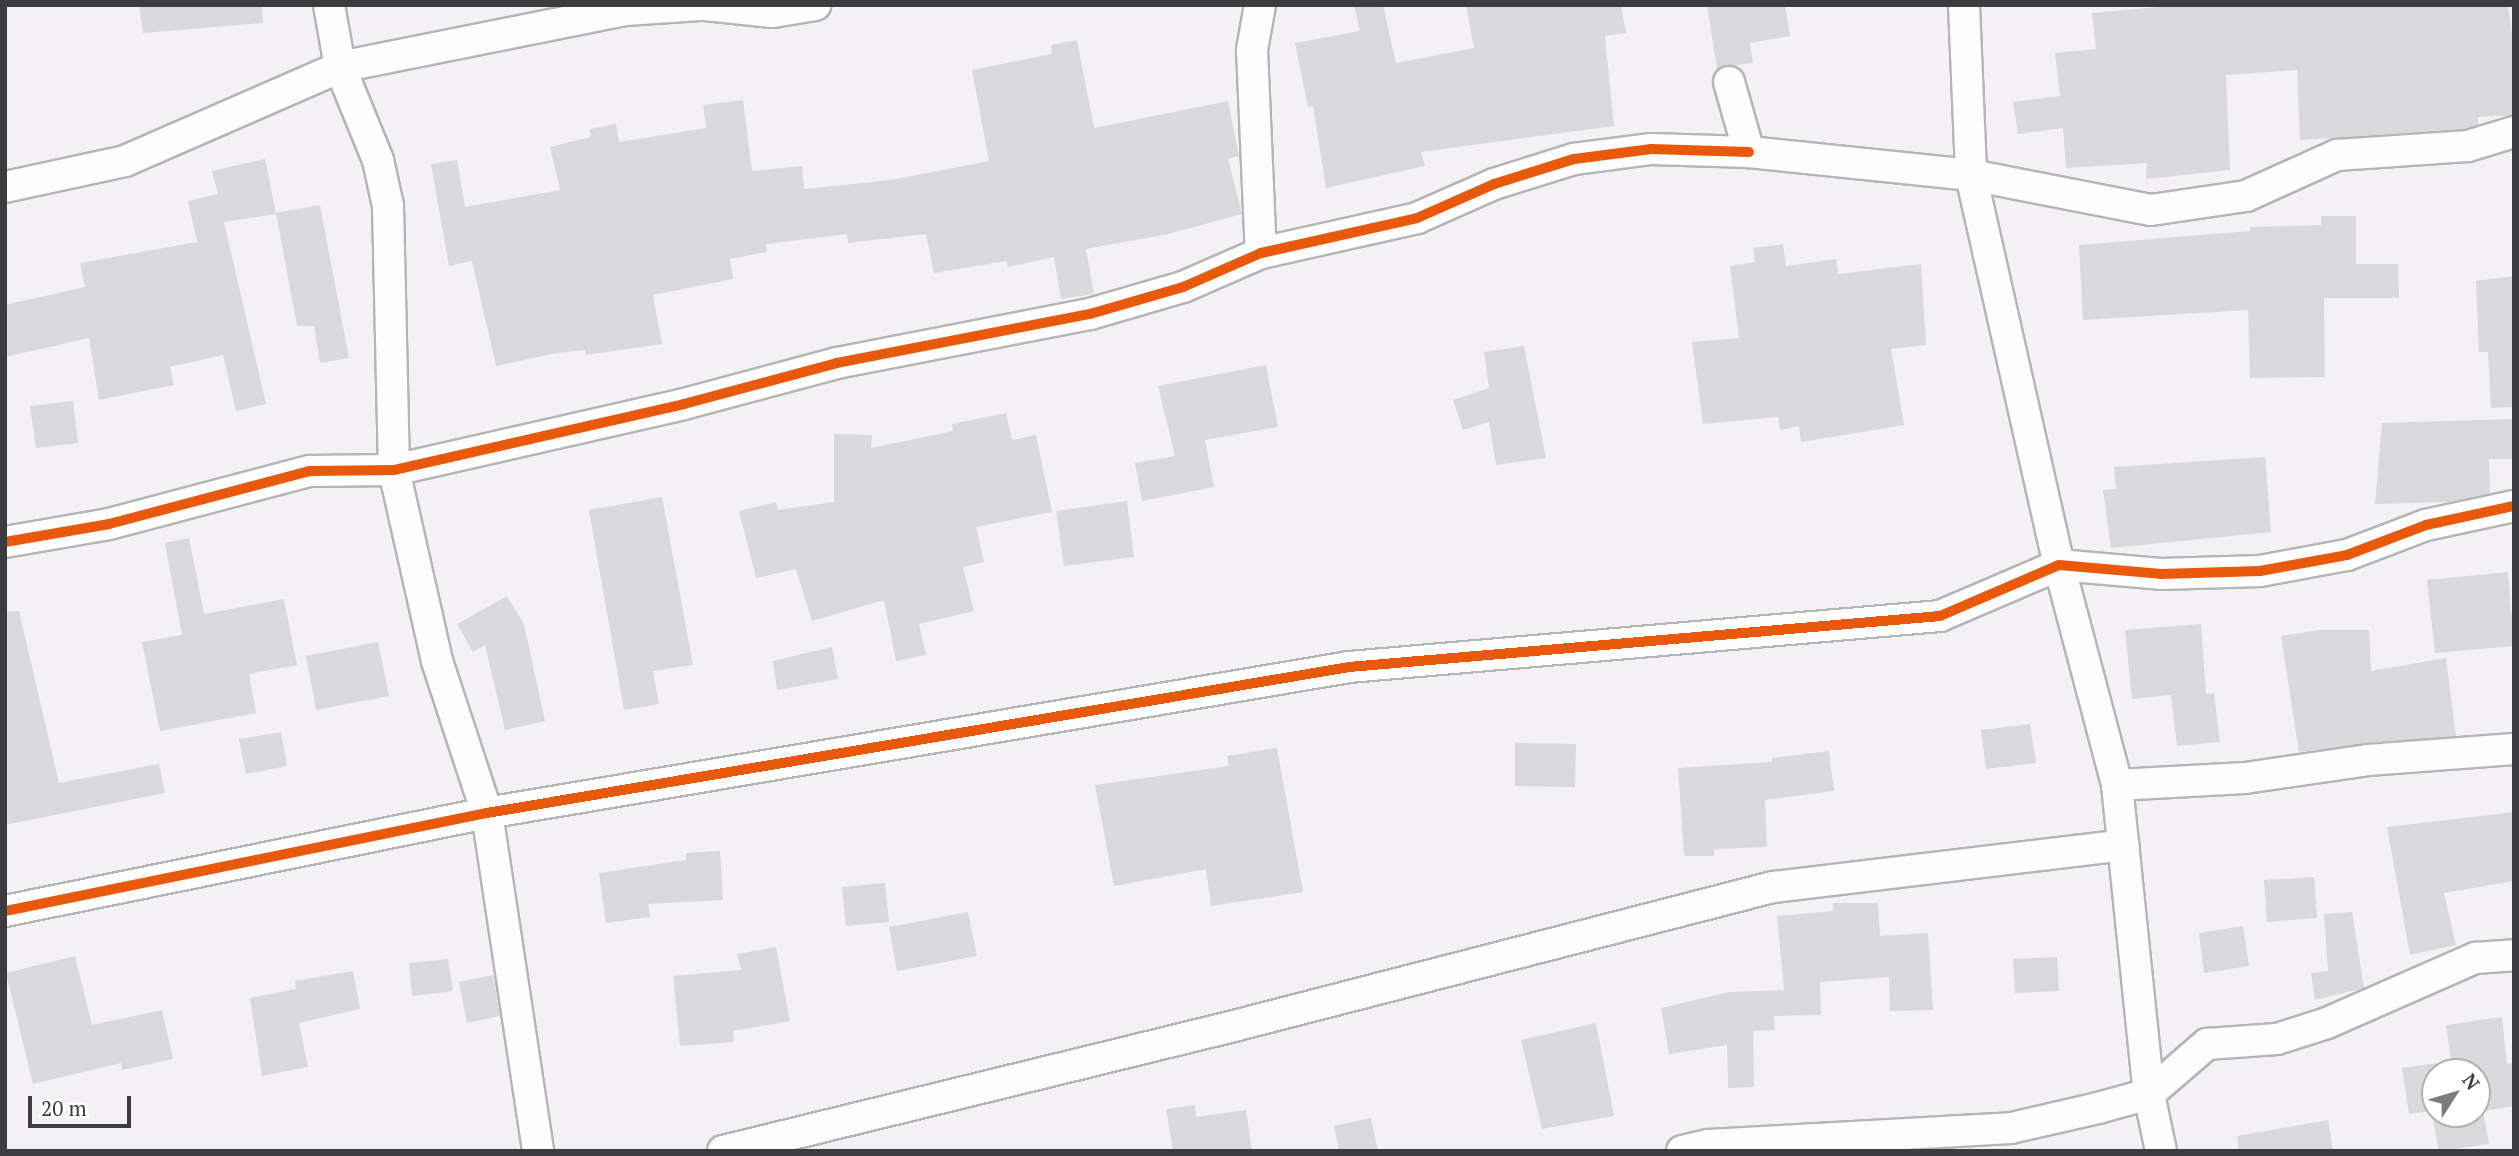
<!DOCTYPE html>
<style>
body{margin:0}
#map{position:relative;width:2519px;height:1156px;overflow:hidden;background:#f3f1f4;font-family:"PT Serif",serif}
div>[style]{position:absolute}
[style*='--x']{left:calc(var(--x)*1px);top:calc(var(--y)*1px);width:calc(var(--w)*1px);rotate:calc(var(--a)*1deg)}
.building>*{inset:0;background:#d9d8da}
.roads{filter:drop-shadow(2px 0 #b5b4b6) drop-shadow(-2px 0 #b5b4b6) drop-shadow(0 2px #b5b4b6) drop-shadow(0 -2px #b5b4b6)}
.minor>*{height:30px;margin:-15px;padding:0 15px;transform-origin:15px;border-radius:15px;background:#fdfdfd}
.cycleway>*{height:10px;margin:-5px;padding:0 5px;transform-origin:5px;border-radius:5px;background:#e8590c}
span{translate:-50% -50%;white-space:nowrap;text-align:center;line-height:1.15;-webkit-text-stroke:5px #fff;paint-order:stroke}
.frame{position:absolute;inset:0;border:7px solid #3c3b3d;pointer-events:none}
.north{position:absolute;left:2421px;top:1058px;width:70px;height:70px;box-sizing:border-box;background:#fff;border:2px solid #b1b1b1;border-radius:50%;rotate:53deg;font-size:19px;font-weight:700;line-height:28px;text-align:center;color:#3c3b3d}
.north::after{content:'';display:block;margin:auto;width:24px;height:32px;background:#7c7b7d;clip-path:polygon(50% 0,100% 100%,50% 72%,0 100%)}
.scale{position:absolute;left:28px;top:1096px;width:103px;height:32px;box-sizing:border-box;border:4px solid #3c3b3d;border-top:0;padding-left:9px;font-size:21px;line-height:24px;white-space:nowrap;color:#3c3b3d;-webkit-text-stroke:5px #fff;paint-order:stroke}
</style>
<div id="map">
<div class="building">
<div style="clip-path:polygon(139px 5px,262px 5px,263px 23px,143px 33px)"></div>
<div style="clip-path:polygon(1354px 5px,1383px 5px,1396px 63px,1474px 48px,1466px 5px,1621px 5px,1626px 33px,1605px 36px,1614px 126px,1421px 152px,1425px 166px,1326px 188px,1313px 106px,1308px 107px,1295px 43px,1360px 31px)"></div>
<div style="clip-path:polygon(1707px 5px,1785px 5px,1790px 36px,1750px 43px,1753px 63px,1717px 68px)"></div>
<div style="clip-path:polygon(2180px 5px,2508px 5px,2514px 47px,2514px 115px,2478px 117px,2478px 125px,2465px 129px,2300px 140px,2297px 70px,2226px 75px,2230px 170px,2146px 179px,2147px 163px,2066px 168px,2063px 128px,2018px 134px,2013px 102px,2060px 96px,2055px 53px,2096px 49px,2092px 13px)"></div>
<div style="clip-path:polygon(1077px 40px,1094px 128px,1228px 101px,1239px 156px,1228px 159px,1242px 214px,1168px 234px,1086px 249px,1094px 294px,1061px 299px,1054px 257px,1008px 267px,1006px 261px,934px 273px,926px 234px,848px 243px,847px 234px,766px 244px,767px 252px,730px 259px,733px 279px,653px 295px,662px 344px,586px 355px,585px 350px,556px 353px,496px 366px,472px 261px,449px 266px,431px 164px,457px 160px,465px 207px,560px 190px,550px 147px,591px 137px,590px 129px,616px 124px,619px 142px,706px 128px,703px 105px,743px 100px,752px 171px,802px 166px,804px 189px,891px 180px,989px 161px,972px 70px,1052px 54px,1051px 45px)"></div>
<div style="clip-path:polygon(265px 159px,276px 214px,224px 222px,266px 404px,236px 411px,223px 355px,170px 367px,174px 385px,99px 400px,89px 338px,5px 357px,5px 305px,85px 287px,80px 263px,197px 242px,188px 201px,218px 194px,212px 171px)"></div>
<div style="clip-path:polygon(320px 205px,349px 358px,320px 363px,314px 326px,297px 326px,276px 213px)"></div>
<div style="clip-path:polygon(2321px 216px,2356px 216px,2356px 264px,2398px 264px,2399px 298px,2324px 298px,2325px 377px,2250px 378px,2248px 310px,2083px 320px,2079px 245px,2250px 231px,2250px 227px,2321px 225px)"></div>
<div style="clip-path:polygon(1783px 244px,1786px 266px,1836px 259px,1838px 274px,1921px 264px,1926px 345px,1891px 349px,1904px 425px,1801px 442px,1799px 426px,1780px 430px,1778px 417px,1703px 424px,1692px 342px,1739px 338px,1730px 266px,1755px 262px,1753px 248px)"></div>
<div style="clip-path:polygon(2514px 276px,2514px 407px,2491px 408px,2488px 352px,2479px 352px,2476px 281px)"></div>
<div style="clip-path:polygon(1524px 346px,1546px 458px,1496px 465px,1489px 422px,1463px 430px,1453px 400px,1489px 388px,1484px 352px)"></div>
<div style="clip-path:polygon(1266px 365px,1278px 427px,1205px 440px,1214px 487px,1142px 501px,1135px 463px,1175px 456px,1158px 386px)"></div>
<div style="clip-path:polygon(73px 401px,78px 443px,36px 448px,30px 406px)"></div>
<div style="clip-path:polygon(1006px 413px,1012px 440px,1036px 435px,1052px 512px,976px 527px,984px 562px,963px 567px,974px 611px,919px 624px,926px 655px,896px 661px,884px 600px,812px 621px,796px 569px,756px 578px,739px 511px,776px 502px,778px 510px,834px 502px,834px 434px,872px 435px,871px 448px,953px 431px,952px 424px)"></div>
<div style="clip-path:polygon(2514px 419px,2514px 459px,2489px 459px,2490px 493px,2450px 502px,2375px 504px,2382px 423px)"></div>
<div style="clip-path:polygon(2265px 457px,2271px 532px,2111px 548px,2103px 490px,2116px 489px,2114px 467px)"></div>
<div style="clip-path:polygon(662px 497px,693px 665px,653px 671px,659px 704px,624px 710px,589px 510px)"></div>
<div style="clip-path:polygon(1127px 501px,1134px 557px,1064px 566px,1056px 511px)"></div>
<div style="clip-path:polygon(189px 538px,204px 614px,284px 599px,297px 665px,249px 674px,256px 713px,160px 731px,142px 642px,182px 635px,165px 543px)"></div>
<div style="clip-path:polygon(2508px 572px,2514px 646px,2435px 653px,2427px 580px)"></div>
<div style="clip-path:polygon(507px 596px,524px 624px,545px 721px,505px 730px,485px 645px,473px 652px,457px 624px)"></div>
<div style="clip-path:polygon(19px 611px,59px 783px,159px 764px,165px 793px,5px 825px,5px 612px)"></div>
<div style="clip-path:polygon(2201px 624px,2206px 694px,2214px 693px,2220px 742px,2177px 746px,2171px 695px,2132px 699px,2125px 630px)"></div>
<div style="clip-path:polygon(2320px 630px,2369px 630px,2371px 671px,2446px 658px,2456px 736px,2299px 752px,2281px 636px)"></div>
<div style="clip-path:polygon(378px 642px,389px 696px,316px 710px,306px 656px)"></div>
<div style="clip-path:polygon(832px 647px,838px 679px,777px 690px,773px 661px)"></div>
<div style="clip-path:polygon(2030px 724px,2036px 763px,1986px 769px,1981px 730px)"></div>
<div style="clip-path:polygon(281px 732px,287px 766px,246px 774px,239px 739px)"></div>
<div style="clip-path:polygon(1515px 743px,1576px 744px,1575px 787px,1515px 786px)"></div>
<div style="clip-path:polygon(1277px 748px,1303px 892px,1211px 906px,1206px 869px,1114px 886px,1095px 785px,1229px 766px,1227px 756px)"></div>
<div style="clip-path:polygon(1829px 751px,1834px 791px,1765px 800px,1767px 847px,1714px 849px,1714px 856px,1684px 856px,1678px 768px,1772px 762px,1772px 758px)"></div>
<div style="clip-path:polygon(2514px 812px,2514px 881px,2444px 893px,2456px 945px,2410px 955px,2387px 827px)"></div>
<div style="clip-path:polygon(720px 851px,723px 900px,648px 904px,650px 917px,606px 923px,599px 873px,686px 860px,686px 853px)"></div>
<div style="clip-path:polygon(2314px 877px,2317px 918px,2267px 922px,2264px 880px)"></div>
<div style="clip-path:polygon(885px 883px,889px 922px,846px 926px,842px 887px)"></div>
<div style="clip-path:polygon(1833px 903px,1878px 903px,1880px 936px,1928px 933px,1933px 1010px,1890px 1011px,1889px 977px,1820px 982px,1821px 1015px,1774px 1016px,1775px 1030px,1753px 1031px,1754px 1087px,1728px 1088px,1727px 1045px,1669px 1054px,1661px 1008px,1729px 992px,1784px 990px,1777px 916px,1833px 911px)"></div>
<div style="clip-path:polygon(968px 912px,977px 956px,897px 971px,889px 927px)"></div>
<div style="clip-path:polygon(2352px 912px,2364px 988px,2315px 1000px,2311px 973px,2328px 971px,2324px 914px)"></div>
<div style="clip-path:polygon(2243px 926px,2249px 966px,2204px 973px,2199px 933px)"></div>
<div style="clip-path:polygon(776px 947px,790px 1021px,733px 1031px,734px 1042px,680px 1046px,673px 976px,741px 970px,737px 954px)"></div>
<div style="clip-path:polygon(75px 956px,92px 1025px,162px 1010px,173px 1059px,122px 1070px,121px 1063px,33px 1084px,6px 973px)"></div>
<div style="clip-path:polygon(2057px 957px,2059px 991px,2015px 993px,2013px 959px)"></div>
<div style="clip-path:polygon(448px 959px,453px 991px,412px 996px,409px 963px)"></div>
<div style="clip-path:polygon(353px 971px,360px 1009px,299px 1023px,308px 1067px,262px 1076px,250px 998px,296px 989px,295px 981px)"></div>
<div style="clip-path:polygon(493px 975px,500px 1016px,467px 1023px,459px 982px)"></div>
<div style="clip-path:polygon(evenodd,2502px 1017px,2507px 1064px,2514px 1063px,2514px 1106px,2483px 1111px,2489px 1144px,2439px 1151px,2431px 1111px,2409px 1114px,2402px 1068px,2451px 1061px,2446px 1025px,2502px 1017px,2435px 1072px,2477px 1072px,2477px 1114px,2435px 1114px,2435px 1072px)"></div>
<div style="clip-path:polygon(1596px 1023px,1614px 1116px,1542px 1129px,1521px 1040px)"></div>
<div style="clip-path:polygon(1195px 1105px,1196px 1117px,1246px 1110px,1252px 1151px,1173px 1151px,1166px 1109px)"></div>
<div style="clip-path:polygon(1371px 1118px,1378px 1151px,1339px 1151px,1334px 1126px)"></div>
<div style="clip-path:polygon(2328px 1120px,2333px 1151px,2239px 1151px,2237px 1136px)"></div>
</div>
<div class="roads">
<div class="minor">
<div style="--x:329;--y:5;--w:63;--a:79.9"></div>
<div style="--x:340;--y:67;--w:100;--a:67.8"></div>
<div style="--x:378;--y:160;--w:47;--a:77.7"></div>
<div style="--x:388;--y:206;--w:264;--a:88.7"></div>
<div style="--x:394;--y:470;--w:196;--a:77.3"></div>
<div style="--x:437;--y:661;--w:160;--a:71.8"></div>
<div style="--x:487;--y:813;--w:342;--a:81.4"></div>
<div style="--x:705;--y:5;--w:68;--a:5.9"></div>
<div style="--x:773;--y:12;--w:43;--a:-9.5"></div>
<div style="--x:1260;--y:5;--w:46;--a:100.1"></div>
<div style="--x:1252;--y:50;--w:203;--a:87.5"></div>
<div style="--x:1964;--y:5;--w:170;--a:87.6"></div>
<div style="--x:1971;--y:175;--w:400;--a:77.3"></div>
<div style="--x:2059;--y:565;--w:228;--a:75.2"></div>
<div style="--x:2117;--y:785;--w:311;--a:84.1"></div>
<div style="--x:2149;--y:1094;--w:58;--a:78.1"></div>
<div style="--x:1729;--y:82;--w:73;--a:74.1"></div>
<div style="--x:1749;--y:152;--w:223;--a:5.9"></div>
<div style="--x:1971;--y:175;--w:183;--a:11"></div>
<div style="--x:2151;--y:210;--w:96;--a:-8.4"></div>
<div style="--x:2246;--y:196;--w:100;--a:-24.3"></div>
<div style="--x:2337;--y:155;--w:131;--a:-3.9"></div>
<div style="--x:2468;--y:146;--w:48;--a:-16.9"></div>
<div style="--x:5;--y:187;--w:123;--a:-12.2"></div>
<div style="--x:125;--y:161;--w:235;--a:-23.6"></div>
<div style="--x:340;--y:67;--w:292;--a:-11.3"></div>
<div style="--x:626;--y:10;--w:74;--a:-3.9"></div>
<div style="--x:5;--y:542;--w:106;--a:-9.8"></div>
<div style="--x:109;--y:524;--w:208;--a:-14.8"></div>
<div style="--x:310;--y:471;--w:84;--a:-0.7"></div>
<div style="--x:394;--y:470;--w:297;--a:-12.8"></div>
<div style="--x:684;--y:404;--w:158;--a:-15"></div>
<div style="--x:837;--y:363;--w:258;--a:-11"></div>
<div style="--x:1090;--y:314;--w:97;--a:-16.2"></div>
<div style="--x:1183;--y:287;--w:85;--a:-23.6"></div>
<div style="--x:1261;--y:253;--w:160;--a:-12.6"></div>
<div style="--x:1417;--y:218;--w:84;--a:-23.8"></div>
<div style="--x:1494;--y:184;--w:84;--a:-17.4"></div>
<div style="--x:1574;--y:159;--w:78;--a:-7.4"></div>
<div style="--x:1651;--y:149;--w:98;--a:1.8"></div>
<div style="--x:2117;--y:785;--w:128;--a:-3.1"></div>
<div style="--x:2245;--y:778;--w:124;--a:-8.3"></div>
<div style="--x:2368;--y:760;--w:146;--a:-4.3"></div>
<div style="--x:5;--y:911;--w:492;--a:-11.5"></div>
<div style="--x:487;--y:813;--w:874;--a:-9.61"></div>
<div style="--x:1349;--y:667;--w:593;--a:-4.93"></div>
<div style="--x:1940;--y:616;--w:129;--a:-23.2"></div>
<div style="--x:2059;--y:565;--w:102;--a:5"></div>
<div style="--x:2161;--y:574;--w:99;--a:-1.7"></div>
<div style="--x:2260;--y:571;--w:88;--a:-10.4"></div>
<div style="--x:2347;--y:555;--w:85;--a:-20.8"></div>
<div style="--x:2426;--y:525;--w:90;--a:-12.2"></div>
<div style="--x:723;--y:1151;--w:522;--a:-13.74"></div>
<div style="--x:1230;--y:1027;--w:561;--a:-14.46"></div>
<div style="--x:1773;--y:887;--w:353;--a:-6.8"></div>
<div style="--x:1682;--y:1151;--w:28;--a:-13"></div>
<div style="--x:1709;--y:1145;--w:302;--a:-3.2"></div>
<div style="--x:2011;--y:1128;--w:89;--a:-12.9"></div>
<div style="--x:2098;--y:1108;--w:53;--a:-15.4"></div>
<div style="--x:2149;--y:1094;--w:77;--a:-40.8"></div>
<div style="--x:2207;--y:1044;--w:70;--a:-4.1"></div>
<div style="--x:2277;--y:1039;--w:52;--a:-17.7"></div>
<div style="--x:2327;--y:1023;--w:162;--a:-23.7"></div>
<div style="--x:2475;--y:958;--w:39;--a:-4"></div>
</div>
</div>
<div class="cycleway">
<div style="--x:5;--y:542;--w:106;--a:-9.8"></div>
<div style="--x:109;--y:524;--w:208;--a:-14.8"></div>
<div style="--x:310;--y:471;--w:84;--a:-0.7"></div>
<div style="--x:394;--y:470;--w:297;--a:-12.8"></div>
<div style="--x:684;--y:404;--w:158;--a:-15"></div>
<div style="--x:837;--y:363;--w:258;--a:-11"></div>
<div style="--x:1090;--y:314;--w:97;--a:-16.2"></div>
<div style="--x:1183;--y:287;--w:85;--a:-23.6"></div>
<div style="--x:1261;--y:253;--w:160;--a:-12.6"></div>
<div style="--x:1417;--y:218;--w:84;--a:-23.8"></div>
<div style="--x:1494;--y:184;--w:84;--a:-17.4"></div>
<div style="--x:1574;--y:159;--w:78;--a:-7.4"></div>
<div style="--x:1651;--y:149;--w:98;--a:1.8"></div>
<div style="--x:5;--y:911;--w:492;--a:-11.5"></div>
<div style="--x:487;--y:813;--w:874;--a:-9.61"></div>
<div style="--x:1349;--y:667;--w:593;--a:-4.93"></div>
<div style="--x:1940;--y:616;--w:129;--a:-23.2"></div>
<div style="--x:2059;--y:565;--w:102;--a:5"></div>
<div style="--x:2161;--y:574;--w:99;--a:-1.7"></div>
<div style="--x:2260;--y:571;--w:88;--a:-10.4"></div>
<div style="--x:2347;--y:555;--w:85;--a:-20.8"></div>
<div style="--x:2426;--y:525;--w:90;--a:-12.2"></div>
</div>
<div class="frame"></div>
<div class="north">N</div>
<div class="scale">20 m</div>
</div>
